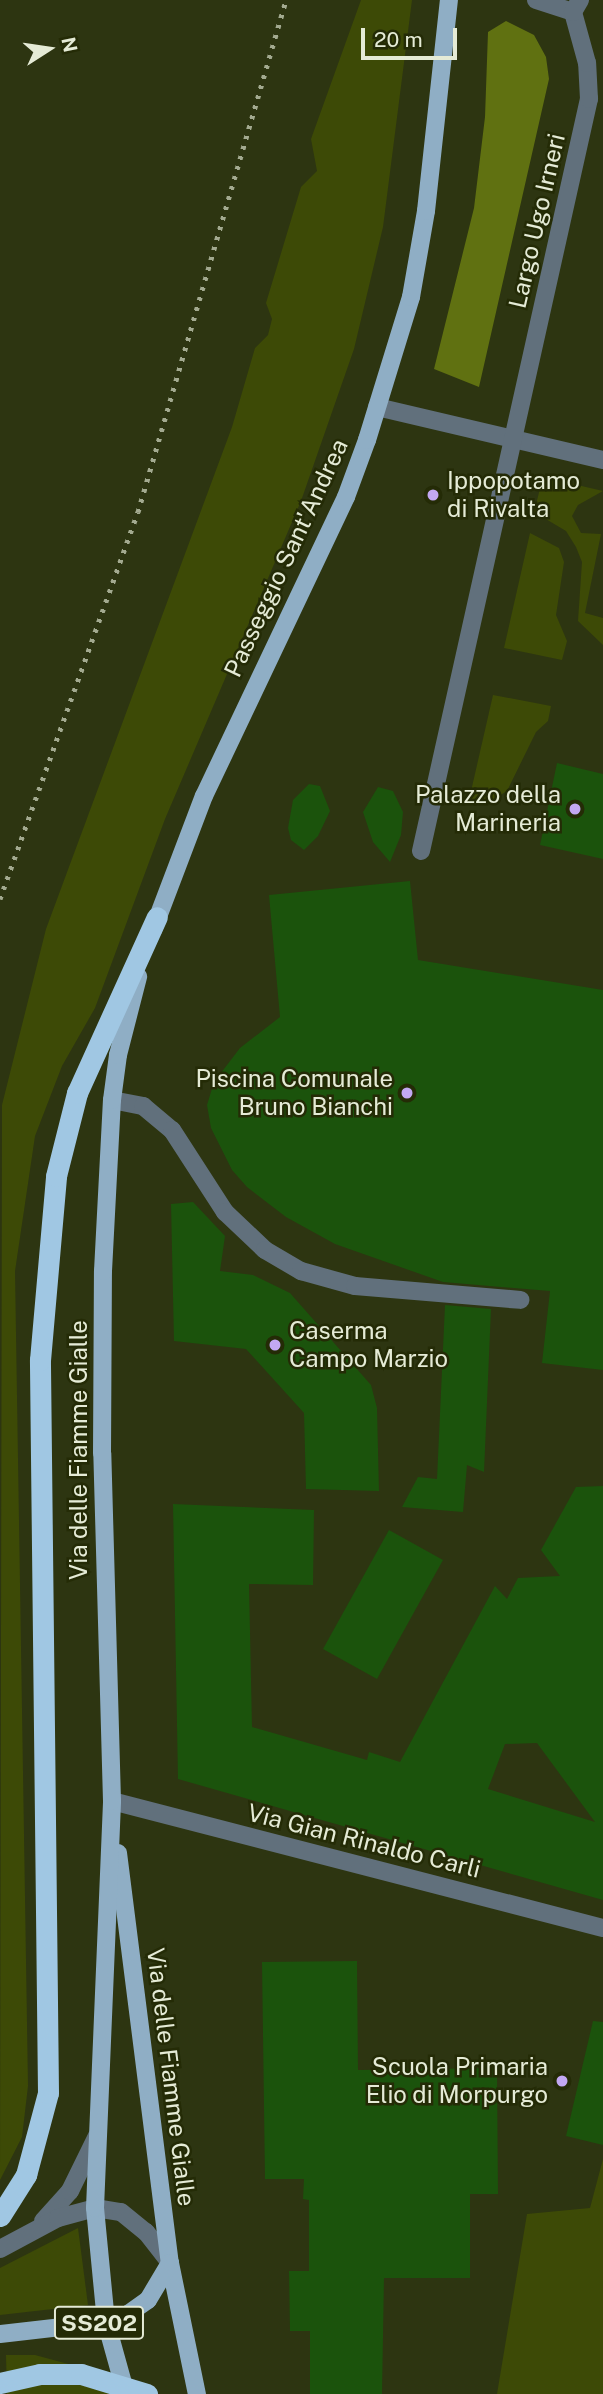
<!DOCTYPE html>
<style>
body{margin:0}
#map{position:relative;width:603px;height:2394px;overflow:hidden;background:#2d3511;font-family:"Public Sans",sans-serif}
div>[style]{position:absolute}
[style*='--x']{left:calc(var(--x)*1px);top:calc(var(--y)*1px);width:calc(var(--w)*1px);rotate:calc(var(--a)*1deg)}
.green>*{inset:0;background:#3d4a06}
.forest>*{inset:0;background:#607111}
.building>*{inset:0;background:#1b530c}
.minor>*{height:18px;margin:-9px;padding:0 9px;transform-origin:9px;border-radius:9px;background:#61707c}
.major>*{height:18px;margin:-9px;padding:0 9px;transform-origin:9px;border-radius:9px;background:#8faec5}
.highway>*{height:21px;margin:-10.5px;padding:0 10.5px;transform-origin:10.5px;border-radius:10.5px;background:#a0c7e3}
.rail>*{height:5px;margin-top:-2.5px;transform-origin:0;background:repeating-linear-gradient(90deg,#a3aa90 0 3.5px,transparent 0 10.5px)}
.highway-bridge>*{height:21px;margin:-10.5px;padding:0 10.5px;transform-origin:10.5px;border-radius:10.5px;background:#a0c7e3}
.dots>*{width:19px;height:19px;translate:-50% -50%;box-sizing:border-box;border:4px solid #242b06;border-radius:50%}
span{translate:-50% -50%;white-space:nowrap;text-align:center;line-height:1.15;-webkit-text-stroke:5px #242b06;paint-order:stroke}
.shield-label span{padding:2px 5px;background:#242b06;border:2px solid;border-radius:5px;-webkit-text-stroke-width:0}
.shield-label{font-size:23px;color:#e5ebd6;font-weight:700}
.street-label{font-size:24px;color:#e5ebd6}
.poi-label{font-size:24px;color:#e5ebd6}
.left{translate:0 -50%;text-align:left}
.right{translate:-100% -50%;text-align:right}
.north{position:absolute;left:14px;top:14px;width:70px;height:70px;-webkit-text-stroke:5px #242b06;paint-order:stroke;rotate:78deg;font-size:19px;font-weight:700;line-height:28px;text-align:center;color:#e5ebd6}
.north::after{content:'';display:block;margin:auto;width:24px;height:32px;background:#e5ebd6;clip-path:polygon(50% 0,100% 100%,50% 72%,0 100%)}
.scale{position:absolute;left:361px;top:28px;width:96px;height:32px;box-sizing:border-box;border:4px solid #e5ebd6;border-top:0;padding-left:9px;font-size:21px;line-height:24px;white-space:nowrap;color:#e5ebd6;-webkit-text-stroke:5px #242b06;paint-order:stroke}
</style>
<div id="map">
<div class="green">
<div style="clip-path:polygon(361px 0,412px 0,383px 227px,354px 349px,301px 501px,165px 819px,95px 1008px,62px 1066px,35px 1136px,15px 1271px,28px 2086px,22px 2137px,0 2180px,2px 1105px,46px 929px,232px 427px,255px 348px,268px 335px,272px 319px,266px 303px,301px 187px,317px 171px,311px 139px)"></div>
<div style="clip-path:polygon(543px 477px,603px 491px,578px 505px,572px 516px,581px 533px,601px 534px,585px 613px,603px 618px,603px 645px,578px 621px,582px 562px,576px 547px,566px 531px,534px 512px)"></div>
<div style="clip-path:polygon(530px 533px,559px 548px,564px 562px,556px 615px,567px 641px,562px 660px,504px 648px)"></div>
<div style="clip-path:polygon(493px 695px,551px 706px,548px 721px,536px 732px,507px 791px,494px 799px,469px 800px)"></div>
<div style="clip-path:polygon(603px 2159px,603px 2394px,497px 2394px,527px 2214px,590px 2208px)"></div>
<div style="clip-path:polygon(78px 2228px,88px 2305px,0 2315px,0 2268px)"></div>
<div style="clip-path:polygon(6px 2355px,35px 2355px,83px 2368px,109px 2394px,7px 2394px)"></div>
</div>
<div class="forest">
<div style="clip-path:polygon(506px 21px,534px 35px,546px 57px,549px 79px,479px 387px,434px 369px,474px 208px,485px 117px,488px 32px)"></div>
</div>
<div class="building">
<div style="clip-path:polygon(557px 763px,603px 774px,603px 859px,540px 845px)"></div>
<div style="clip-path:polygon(309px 784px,320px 786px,330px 811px,318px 836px,304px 850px,291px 840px,288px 828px,293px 800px)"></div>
<div style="clip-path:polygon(378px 787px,393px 791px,403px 812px,401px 835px,390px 862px,373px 842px,363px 812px)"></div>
<div style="clip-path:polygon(410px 881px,418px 960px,603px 990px,603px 1370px,542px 1363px,550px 1291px,443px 1282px,335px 1244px,286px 1217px,247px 1187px,232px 1170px,211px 1128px,207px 1105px,214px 1082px,240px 1048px,280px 1017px,269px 895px)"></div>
<div style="clip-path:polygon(193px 1202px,225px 1236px,220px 1271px,253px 1275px,290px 1293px,371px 1385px,377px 1408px,379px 1491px,306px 1489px,304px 1413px,246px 1349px,174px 1341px,171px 1204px)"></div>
<div style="clip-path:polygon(445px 1305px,491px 1309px,484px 1472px,467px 1465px,463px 1512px,402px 1507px,418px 1477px,437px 1479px)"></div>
<div style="clip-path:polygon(evenodd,603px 1486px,603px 1900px,178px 1779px,173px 1504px,314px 1510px,313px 1585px,249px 1584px,252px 1727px,367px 1760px,369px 1752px,400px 1762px,495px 1586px,507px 1599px,518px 1578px,560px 1576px,541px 1550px,576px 1487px,603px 1486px,537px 1743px,595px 1822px,488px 1789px,505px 1744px,537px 1743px)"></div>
<div style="clip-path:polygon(389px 1530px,443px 1560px,377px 1679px,323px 1649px)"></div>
<div style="clip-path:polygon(357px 1961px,358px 2070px,497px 2068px,498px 2194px,470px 2194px,470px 2278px,384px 2278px,382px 2394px,310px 2394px,310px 2331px,290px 2331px,289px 2271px,309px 2271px,309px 2200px,303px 2199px,304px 2179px,265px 2179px,262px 1962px)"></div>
<div style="clip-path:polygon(593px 2021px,603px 2022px,603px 2145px,566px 2136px)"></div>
</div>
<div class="minor">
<div style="--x:536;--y:0;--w:39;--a:18"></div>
<div style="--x:377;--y:407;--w:232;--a:13.2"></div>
<div style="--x:421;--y:851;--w:771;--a:-77.41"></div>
<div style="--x:589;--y:99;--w:36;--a:-93"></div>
<div style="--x:587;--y:63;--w:53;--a:-105.4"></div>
<div style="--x:573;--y:12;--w:14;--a:-60"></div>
<div style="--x:112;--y:1100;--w:32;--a:11"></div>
<div style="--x:143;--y:1106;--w:38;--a:40"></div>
<div style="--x:172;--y:1130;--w:98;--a:57.1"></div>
<div style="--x:225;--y:1212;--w:55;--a:43.5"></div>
<div style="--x:265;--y:1250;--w:42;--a:30.3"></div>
<div style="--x:301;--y:1271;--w:56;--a:15.5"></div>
<div style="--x:355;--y:1286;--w:166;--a:4.8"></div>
<div style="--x:112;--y:1801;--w:507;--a:14.5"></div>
<div style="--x:43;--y:2221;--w:40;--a:-48"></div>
<div style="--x:70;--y:2191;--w:61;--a:-63.9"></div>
<div style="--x:0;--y:2249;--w:66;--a:-28.1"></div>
<div style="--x:58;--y:2218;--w:38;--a:-15"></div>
<div style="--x:95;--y:2208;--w:26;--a:9"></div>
<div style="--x:121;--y:2212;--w:32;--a:39"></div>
<div style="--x:146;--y:2232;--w:39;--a:52"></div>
</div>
<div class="major">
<div style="--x:153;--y:930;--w:143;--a:-69.2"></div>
<div style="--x:204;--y:796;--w:331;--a:-64.6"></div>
<div style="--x:346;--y:497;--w:61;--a:-69.8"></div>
<div style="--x:367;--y:440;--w:150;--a:-72.9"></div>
<div style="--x:411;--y:297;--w:87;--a:-80.1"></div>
<div style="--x:426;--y:211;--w:212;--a:-83.8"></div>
<div style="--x:118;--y:1853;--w:413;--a:82.8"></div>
<div style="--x:170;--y:2263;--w:134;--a:78.4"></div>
<div style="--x:0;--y:2334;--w:107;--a:-6.5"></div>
<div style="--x:106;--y:2322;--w:23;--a:-20"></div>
<div style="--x:128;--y:2314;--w:24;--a:-35"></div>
<div style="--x:148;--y:2300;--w:43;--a:-59.3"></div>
<div style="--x:126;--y:2394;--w:75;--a:-105.5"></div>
<div style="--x:106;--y:2322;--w:115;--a:-95.5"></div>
<div style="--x:95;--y:2208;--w:407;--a:-87.6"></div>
<div style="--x:112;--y:1801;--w:348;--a:-91.6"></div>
<div style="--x:102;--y:1453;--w:182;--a:-89.7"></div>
<div style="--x:103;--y:1271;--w:171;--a:-87"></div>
<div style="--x:112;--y:1100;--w:45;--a:-82.4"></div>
<div style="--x:118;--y:1055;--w:81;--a:-75.6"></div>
</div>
<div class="highway">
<div style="--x:0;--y:2216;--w:49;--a:-57.6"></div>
<div style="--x:26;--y:2175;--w:85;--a:-75"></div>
<div style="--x:48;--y:2093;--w:733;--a:-90.63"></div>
<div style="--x:40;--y:1360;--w:185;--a:-85"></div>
<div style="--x:56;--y:1176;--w:86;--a:-75.8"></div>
<div style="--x:77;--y:1093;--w:193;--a:-65.6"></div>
</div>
<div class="rail">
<div style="--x:0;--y:899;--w:411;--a:-70.4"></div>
<div style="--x:138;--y:512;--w:533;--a:-73.88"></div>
</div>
<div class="highway-bridge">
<div style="--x:0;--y:2383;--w:41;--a:-12.7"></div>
<div style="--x:40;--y:2374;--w:41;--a:0"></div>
<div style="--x:81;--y:2374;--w:69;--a:16.9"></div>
</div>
<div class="dots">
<div style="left:433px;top:495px;background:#c2a8f2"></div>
<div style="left:575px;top:809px;background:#c2a8f2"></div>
<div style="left:407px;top:1093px;background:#c2a8f2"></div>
<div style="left:275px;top:1345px;background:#c2a8f2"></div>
<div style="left:562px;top:2081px;background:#c2a8f2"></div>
</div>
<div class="shield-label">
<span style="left:99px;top:2323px">SS202</span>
</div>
<div class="street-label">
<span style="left:537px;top:221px;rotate:-77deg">Largo Ugo Irneri</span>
<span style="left:286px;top:558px;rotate:-65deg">Passeggio Sant'Andrea</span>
<span style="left:79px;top:1450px;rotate:-90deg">Via delle Fiamme Gialle</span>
<span style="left:364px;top:1841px;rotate:14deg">Via Gian Rinaldo Carli</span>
<span style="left:171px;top:2077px;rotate:83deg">Via delle Fiamme Gialle</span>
</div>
<div class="poi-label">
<span class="left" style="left:447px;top:495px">Ippopotamo<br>di Rivalta</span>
<span class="right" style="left:561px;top:809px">Palazzo della<br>Marineria</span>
<span class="right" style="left:393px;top:1093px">Piscina Comunale<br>Bruno Bianchi</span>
<span class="left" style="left:289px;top:1345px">Caserma<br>Campo Marzio</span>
<span class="right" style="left:548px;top:2081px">Scuola Primaria<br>Elio di Morpurgo</span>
</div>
<div class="north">N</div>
<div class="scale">20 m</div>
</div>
